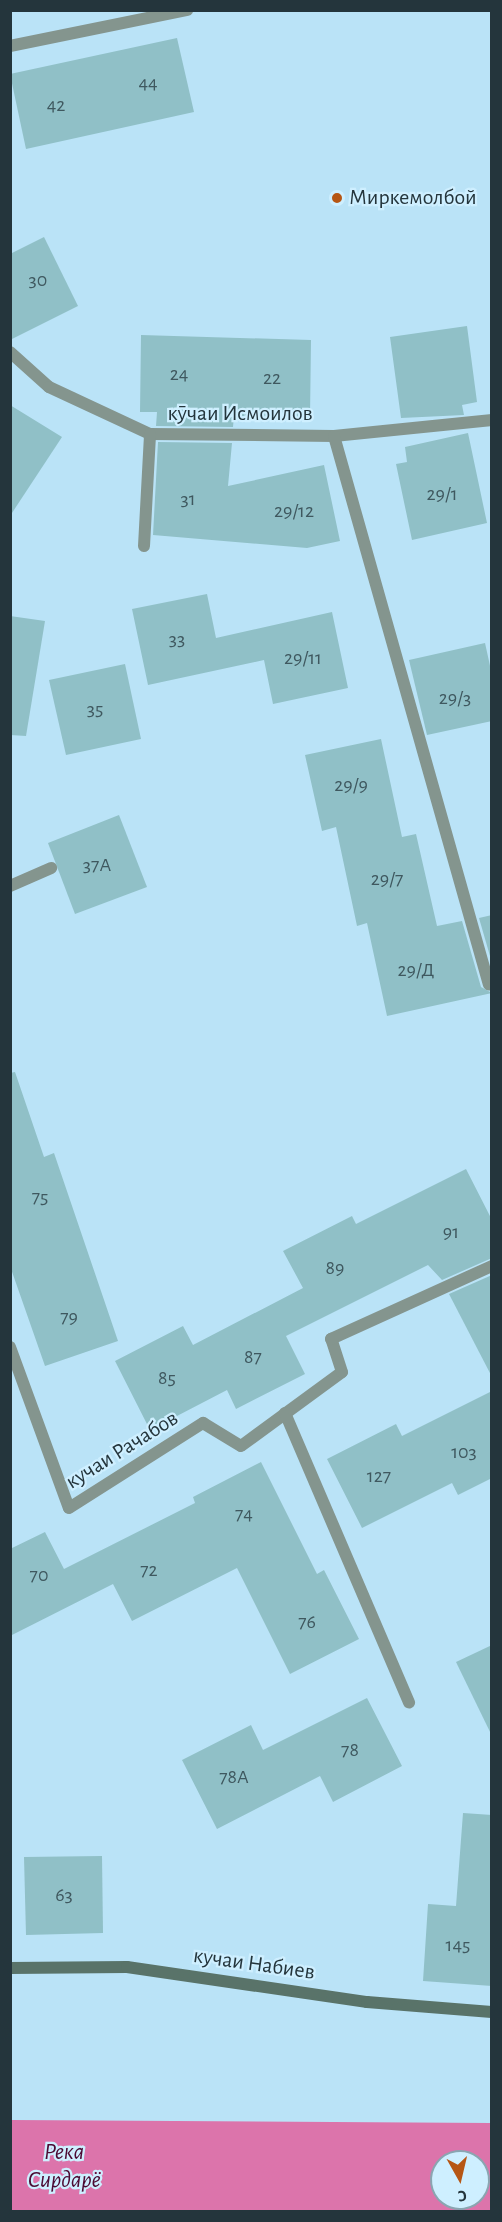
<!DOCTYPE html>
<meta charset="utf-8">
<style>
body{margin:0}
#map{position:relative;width:502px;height:2222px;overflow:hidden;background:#bae3f7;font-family:"Alegreya Sans",sans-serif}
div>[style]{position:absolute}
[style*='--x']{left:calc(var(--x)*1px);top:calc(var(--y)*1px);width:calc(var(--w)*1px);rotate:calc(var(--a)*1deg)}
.water>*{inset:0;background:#dc74ab}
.building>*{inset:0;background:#90c0c7}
.street>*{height:12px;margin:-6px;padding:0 6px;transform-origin:6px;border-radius:6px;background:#84958e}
.secondary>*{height:12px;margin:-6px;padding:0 6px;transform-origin:6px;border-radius:6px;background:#597369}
.dots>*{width:16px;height:16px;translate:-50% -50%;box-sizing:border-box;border:3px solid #ceefff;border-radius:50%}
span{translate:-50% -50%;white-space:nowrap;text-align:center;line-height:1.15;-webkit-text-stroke:4.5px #ceefff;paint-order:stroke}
.number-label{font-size:20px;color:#3f585f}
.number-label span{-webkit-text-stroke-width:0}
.poi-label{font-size:22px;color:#24353c}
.left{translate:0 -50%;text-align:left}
.street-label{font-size:22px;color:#24353c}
.water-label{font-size:24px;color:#4c0a33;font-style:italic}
.frame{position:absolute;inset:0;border:12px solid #24353c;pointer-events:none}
.north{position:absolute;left:430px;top:2150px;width:60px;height:60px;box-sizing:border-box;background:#ceefff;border:2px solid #8aa5b1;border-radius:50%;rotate:172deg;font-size:16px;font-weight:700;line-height:24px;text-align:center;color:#24353c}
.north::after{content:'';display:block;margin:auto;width:21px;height:27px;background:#b65614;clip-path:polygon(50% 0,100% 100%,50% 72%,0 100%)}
</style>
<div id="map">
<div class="water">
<div style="clip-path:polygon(evenodd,11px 2120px,491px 2123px,491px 2211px,11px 2211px,11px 2120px,442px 2162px,478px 2162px,478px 2198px,442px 2198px,442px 2162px)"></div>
</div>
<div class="building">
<div style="clip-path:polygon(177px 38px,194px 112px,26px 149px,10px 74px)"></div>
<div style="clip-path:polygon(44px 237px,78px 306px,10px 340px,10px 254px)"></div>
<div style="clip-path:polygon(467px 326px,477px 402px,462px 405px,464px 415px,401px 418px,390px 337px)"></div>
<div style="clip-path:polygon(141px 335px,311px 340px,310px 417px,234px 416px,233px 427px,156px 426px,157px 412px,140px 412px)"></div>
<div style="clip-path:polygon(10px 405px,62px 437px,10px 516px)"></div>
<div style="clip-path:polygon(468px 433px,487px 523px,412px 540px,396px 464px,407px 462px,405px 447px)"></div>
<div style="clip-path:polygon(158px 442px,232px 443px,228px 486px,324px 465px,340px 541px,307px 548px,153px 535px)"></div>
<div style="clip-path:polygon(207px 594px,216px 638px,332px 612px,348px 688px,273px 704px,264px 660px,148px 685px,132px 609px)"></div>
<div style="clip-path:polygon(10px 616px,45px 621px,26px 736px,10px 735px)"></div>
<div style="clip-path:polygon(485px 643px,492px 675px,492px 721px,427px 735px,409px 660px)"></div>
<div style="clip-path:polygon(125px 664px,141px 739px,66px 755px,49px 680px)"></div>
<div style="clip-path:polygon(381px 739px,402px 837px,416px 834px,437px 926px,462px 921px,481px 987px,492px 993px,387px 1016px,367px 923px,357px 926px,336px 827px,322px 831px,305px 755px)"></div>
<div style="clip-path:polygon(119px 815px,147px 887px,75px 914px,48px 843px)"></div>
<div style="clip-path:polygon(492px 915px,492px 963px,479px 918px)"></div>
<div style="clip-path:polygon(15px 1072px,44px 1157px,54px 1153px,118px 1341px,45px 1366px,10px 1266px,10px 1073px)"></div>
<div style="clip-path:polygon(466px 1169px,492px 1220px,492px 1258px,442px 1280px,428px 1265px,286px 1336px,305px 1374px,236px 1409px,227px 1390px,150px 1430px,115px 1361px,183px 1326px,193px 1345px,303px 1288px,283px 1251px,352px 1216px,356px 1224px)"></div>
<div style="clip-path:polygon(492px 1275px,492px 1377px,449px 1294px)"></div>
<div style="clip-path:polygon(492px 1391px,492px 1478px,458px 1495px,452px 1483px,362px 1528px,327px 1459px,396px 1424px,402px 1436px)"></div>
<div style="clip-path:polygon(261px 1462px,317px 1574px,324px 1570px,359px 1639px,290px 1674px,237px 1568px,132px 1621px,113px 1584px,10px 1636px,10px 1549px,45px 1532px,64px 1569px,195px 1503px,193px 1497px)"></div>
<div style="clip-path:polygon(492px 1645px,492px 1736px,456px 1662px)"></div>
<div style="clip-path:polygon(367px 1698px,402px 1766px,333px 1802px,320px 1776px,217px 1829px,182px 1760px,251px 1725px,263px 1750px)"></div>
<div style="clip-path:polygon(463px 1813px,492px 1815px,492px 1986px,423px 1981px,428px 1904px,456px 1906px)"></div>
<div style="clip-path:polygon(102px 1856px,103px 1933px,26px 1935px,24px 1857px)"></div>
</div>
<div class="street">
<div style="--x:10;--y:46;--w:181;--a:-11.5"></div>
<div style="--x:10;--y:352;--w:52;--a:41.9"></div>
<div style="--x:49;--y:387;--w:111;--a:25"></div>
<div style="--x:150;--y:434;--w:184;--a:0.6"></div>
<div style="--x:334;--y:436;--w:159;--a:-5.8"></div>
<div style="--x:334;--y:436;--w:570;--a:74.23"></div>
<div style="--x:144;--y:546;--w:112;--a:-86.9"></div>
<div style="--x:10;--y:886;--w:45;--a:-23.7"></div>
<div style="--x:10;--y:1347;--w:171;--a:69.9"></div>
<div style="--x:69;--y:1508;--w:159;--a:-32.4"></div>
<div style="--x:203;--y:1423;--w:44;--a:31.2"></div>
<div style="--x:241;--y:1446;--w:125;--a:-36.2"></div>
<div style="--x:342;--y:1372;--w:35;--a:-108"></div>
<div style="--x:331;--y:1339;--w:177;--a:-24.4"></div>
<div style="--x:285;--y:1413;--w:315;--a:66.8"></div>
</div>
<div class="secondary">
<div style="--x:10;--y:1968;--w:117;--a:-0.5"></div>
<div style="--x:127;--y:1967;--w:243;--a:8.3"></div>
<div style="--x:367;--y:2002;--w:125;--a:4.6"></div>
</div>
<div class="dots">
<div style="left:337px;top:198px;background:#b65614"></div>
</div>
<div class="number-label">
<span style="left:148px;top:83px">44</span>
<span style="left:56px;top:105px">42</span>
<span style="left:38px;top:280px">30</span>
<span style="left:179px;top:374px">24</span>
<span style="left:272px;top:378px">22</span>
<span style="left:442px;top:494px">29/1</span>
<span style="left:188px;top:499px">31</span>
<span style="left:294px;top:511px">29/12</span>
<span style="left:177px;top:639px">33</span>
<span style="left:303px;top:658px">29/11</span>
<span style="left:455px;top:698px">29/3</span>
<span style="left:95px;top:709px">35</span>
<span style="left:351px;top:785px">29/9</span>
<span style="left:97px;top:865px">37А</span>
<span style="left:387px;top:879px">29/7</span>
<span style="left:416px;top:970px">29/Д</span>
<span style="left:40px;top:1197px">75</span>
<span style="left:451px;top:1232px">91</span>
<span style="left:335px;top:1268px">89</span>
<span style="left:69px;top:1317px">79</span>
<span style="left:253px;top:1357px">87</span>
<span style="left:167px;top:1378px">85</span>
<span style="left:464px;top:1452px">103</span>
<span style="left:379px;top:1476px">127</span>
<span style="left:244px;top:1514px">74</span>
<span style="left:149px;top:1570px">72</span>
<span style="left:39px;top:1575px">70</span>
<span style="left:307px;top:1622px">76</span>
<span style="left:350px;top:1750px">78</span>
<span style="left:234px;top:1777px">78А</span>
<span style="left:64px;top:1895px">63</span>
<span style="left:458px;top:1945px">145</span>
</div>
<div class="poi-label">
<span class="left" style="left:349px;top:198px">Миркемолбой</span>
</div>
<div class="street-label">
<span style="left:240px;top:414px">кӯчаи Исмоилов</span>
<span style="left:122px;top:1450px;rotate:-32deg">кучаи Рачабов</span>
<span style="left:254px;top:1964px;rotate:8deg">кучаи Набиев</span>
</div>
<div class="water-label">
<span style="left:64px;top:2167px">Река<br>Сирдарё</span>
</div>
<div class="frame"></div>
<div class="north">С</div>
</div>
